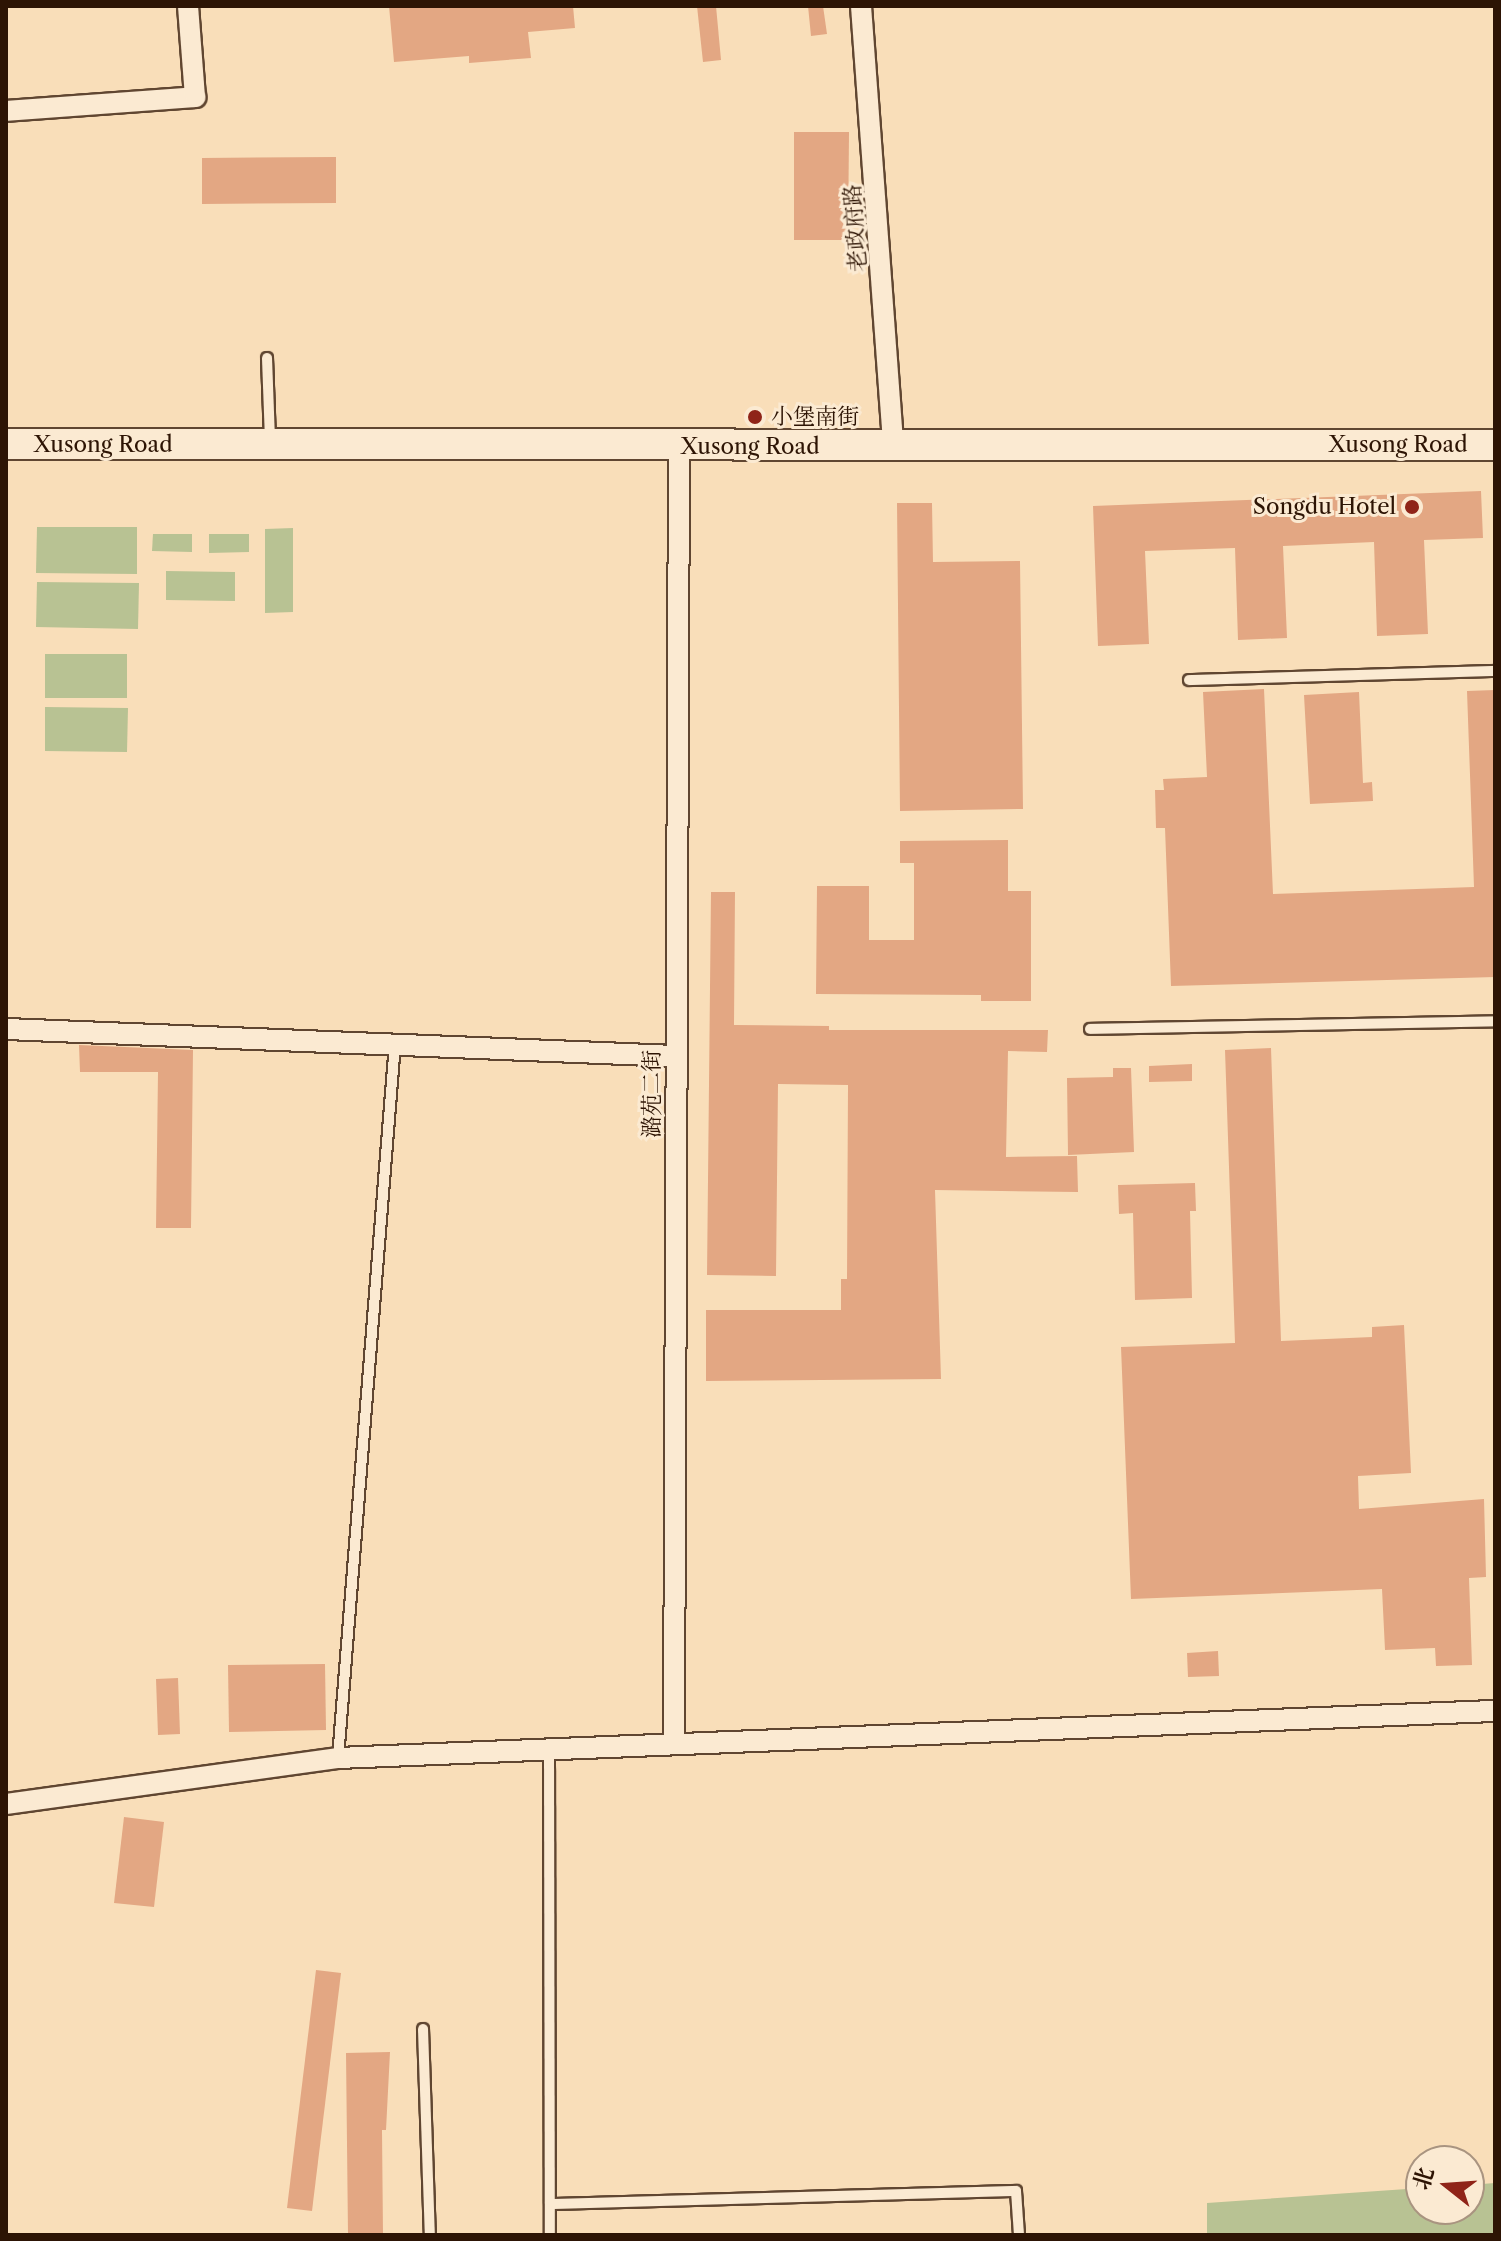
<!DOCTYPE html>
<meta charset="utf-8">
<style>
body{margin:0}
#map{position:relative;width:1501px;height:2241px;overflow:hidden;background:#f9deb9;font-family:"Libre Caslon Text","Noto Serif SC",serif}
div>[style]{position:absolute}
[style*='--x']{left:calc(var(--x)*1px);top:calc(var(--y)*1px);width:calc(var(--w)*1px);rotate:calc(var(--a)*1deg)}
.green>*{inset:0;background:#b8c293}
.building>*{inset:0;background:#e3a783}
.roads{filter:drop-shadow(2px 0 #604631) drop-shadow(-2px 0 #604631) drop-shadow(0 2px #604631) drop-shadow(0 -2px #604631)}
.lane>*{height:10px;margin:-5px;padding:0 5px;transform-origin:5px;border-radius:5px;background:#fbead2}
.street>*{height:20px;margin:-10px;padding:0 10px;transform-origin:10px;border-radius:10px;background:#fbead2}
.secondary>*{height:30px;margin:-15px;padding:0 15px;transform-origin:15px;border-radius:15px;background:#fbead2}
.dots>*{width:22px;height:22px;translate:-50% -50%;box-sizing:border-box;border:4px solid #fbead2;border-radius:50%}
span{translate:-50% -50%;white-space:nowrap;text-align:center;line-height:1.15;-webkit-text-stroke:6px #fbead2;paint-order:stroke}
.street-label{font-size:22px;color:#2d1404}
.poi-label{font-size:22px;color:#2d1404}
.left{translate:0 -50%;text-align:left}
.right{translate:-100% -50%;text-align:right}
.frame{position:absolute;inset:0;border:8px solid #2d1404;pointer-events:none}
.north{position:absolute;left:1405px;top:2145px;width:80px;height:80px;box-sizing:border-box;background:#fbead2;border:2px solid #a99480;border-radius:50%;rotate:287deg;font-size:22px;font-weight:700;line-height:32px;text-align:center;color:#2d1404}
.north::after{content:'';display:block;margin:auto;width:28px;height:36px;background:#8f2418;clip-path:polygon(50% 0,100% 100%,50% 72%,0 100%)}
</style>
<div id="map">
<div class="green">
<div style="clip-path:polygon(37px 527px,137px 527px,137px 574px,36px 573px)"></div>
<div style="clip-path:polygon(293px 528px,293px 612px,265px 613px,265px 529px)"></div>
<div style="clip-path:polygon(153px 534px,192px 534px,192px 552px,152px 551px)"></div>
<div style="clip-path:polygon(209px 534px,249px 534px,249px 552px,209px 553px)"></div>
<div style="clip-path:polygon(166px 571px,235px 572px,235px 601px,166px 600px)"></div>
<div style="clip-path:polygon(37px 582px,139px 583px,138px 629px,36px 627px)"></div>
<div style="clip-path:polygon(45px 654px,127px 654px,127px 698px,45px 698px)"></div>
<div style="clip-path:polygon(45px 707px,128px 708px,127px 752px,45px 751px)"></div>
<div style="clip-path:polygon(1495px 2183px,1495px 2235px,1207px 2235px,1207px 2203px,1421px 2188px,1421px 2209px,1469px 2209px,1469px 2185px)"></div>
</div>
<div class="building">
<div style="clip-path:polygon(389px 6px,573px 6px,575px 28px,528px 32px,531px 58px,469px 63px,469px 56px,394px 62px)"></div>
<div style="clip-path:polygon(697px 6px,716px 6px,721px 60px,703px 62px)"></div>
<div style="clip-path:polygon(808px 6px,823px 6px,827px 34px,811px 36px)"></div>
<div style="clip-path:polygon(794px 132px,849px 132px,848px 240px,794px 240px)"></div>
<div style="clip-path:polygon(336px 157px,336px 203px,202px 204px,202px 158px)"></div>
<div style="clip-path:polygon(1481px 491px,1483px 538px,1424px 540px,1428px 634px,1377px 636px,1374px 542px,1283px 546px,1287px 638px,1238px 640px,1235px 548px,1145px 551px,1149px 644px,1098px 646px,1093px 506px)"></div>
<div style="clip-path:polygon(897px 503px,932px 503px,933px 562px,1020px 561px,1023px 809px,900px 811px)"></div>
<div style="clip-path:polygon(1264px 689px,1273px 894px,1474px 887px,1467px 691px,1495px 690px,1495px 977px,1171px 986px,1165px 828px,1156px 828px,1155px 790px,1164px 790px,1163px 779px,1207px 777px,1203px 692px)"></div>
<div style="clip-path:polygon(1359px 692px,1363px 783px,1372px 782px,1373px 801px,1310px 804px,1304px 695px)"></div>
<div style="clip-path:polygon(1008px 840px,1008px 891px,1031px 891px,1031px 1001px,981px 1001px,981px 995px,816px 994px,817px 886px,869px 886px,869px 940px,914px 940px,914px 863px,900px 863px,900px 841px)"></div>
<div style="clip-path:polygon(711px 892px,735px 892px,734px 1025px,829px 1026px,829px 1030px,1048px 1030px,1047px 1052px,1008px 1051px,1006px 1157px,1077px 1156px,1078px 1192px,935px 1190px,941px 1379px,706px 1381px,706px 1310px,841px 1310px,841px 1279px,847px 1279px,848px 1085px,778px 1084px,776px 1276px,707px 1275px)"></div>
<div style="clip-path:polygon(79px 1045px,193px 1050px,191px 1228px,156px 1228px,158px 1072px,80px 1072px)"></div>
<div style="clip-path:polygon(1271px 1048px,1281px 1341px,1372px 1337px,1372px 1327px,1404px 1325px,1411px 1473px,1358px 1476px,1359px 1509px,1484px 1499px,1486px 1577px,1469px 1578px,1472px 1665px,1436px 1666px,1435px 1648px,1385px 1650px,1382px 1589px,1131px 1599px,1121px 1347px,1235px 1343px,1225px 1050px)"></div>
<div style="clip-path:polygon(1192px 1064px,1192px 1081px,1149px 1082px,1149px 1066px)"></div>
<div style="clip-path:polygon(1113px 1068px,1131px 1068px,1134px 1152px,1068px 1155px,1067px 1078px,1113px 1077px)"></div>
<div style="clip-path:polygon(1195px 1183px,1196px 1211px,1190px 1211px,1192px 1298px,1135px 1300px,1133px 1213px,1119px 1214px,1118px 1185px)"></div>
<div style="clip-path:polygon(1218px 1651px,1219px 1676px,1188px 1677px,1187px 1653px)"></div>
<div style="clip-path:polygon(325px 1664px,326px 1730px,229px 1732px,228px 1665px)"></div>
<div style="clip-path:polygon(178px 1678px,180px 1734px,158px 1735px,156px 1679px)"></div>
<div style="clip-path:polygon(124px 1817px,164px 1822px,154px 1907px,114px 1903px)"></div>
<div style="clip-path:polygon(316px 1970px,341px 1973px,312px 2211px,287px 2208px)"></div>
<div style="clip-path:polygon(390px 2052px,386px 2130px,382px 2130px,383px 2235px,348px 2235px,346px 2053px)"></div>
</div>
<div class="roads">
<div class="lane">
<div style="--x:267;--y:358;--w:82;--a:87.9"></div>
<div style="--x:1189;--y:680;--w:306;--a:-1.7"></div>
<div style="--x:1090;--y:1029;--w:405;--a:-1.1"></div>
<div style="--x:549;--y:1749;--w:486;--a:89.9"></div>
<div style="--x:338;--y:1758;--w:717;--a:-85.44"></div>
<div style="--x:423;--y:2029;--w:206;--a:88.1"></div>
<div style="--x:550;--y:2204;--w:466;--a:-1.6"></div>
<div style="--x:1016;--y:2191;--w:44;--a:86.1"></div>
</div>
<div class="street">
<div style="--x:861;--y:6;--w:442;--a:85.8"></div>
<div style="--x:6;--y:111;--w:190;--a:-4.2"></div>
<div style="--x:195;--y:97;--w:91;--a:-94.4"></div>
<div style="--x:6;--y:1029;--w:671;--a:2.31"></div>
<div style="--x:674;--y:1742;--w:1295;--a:-89.78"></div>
<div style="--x:6;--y:1804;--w:335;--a:-7.9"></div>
<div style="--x:338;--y:1758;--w:1158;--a:-2.33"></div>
</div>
<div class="secondary">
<div style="--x:6;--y:444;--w:1489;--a:0.04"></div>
</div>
</div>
<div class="dots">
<div style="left:755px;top:417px;background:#8f2418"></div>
<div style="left:1412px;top:507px;background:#8f2418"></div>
</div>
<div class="street-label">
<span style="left:855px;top:228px;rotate:-94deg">老政府路</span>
<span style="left:103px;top:445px">Xusong Road</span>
<span style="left:1398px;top:445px">Xusong Road</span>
<span style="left:750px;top:447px">Xusong Road</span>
<span style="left:652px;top:1094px;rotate:-90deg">潞苑二街</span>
</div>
<div class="poi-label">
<span class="left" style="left:771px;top:417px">小堡南街</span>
<span class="right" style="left:1396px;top:507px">Songdu Hotel</span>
</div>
<div class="frame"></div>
<div class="north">北</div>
</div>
